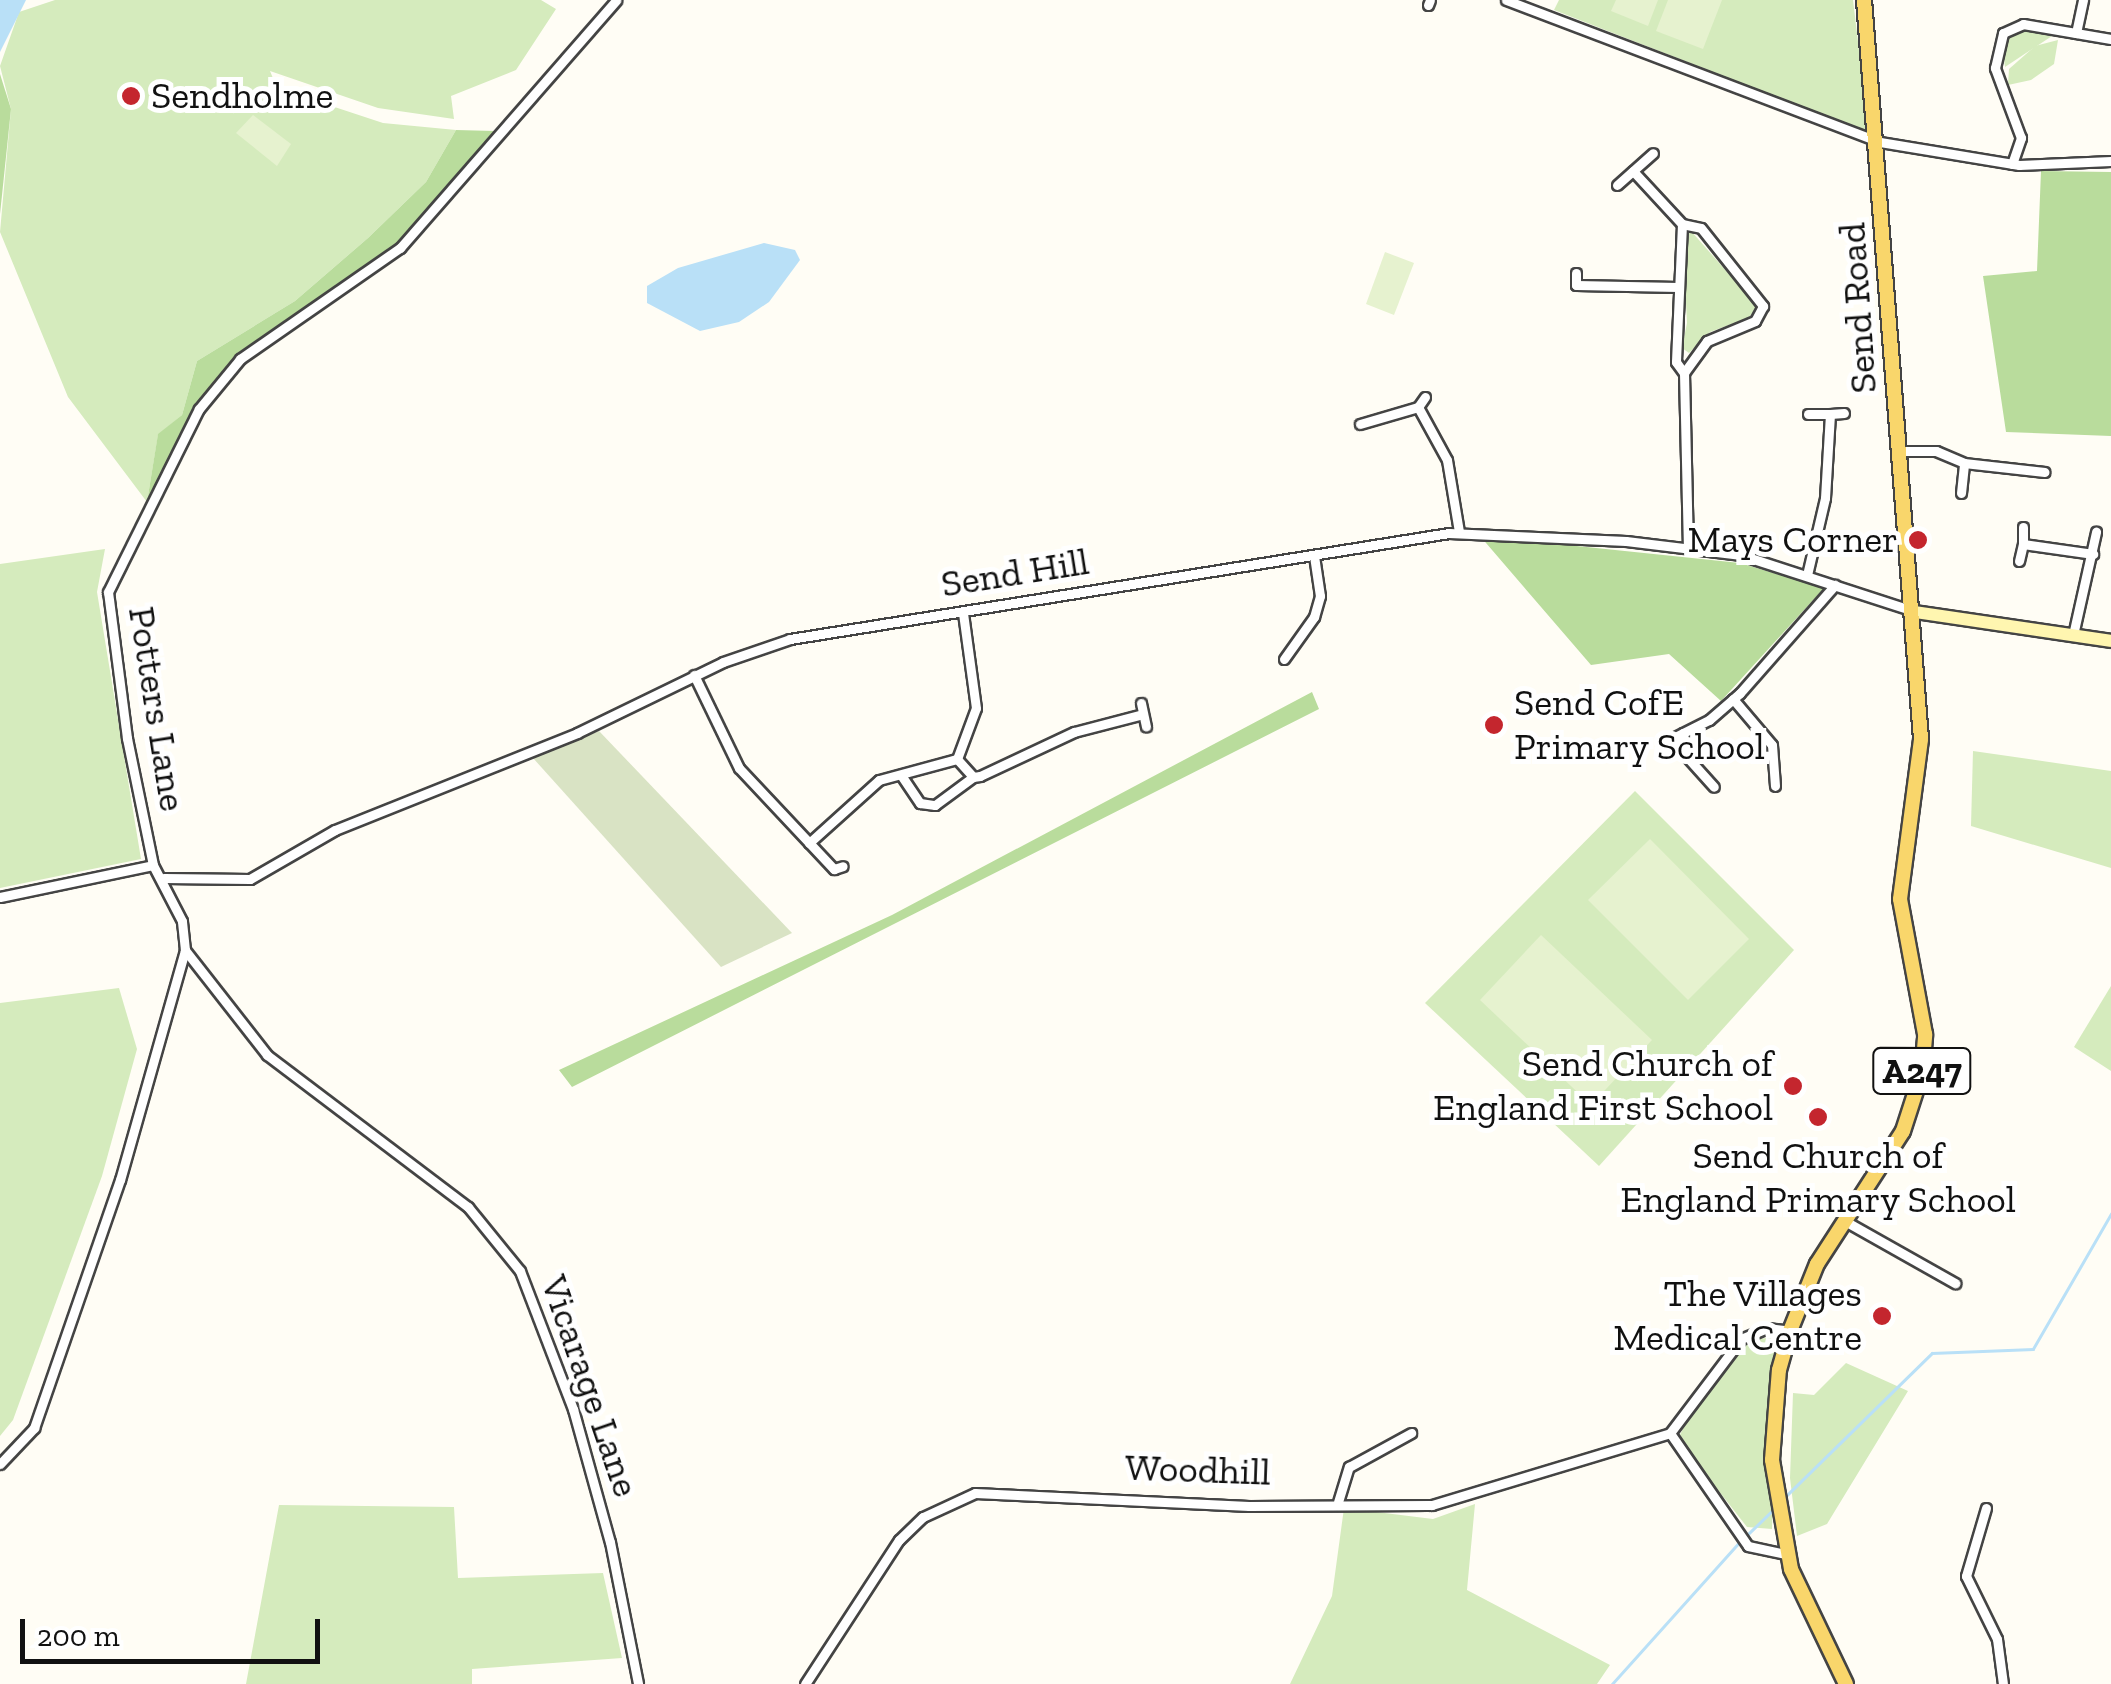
<!DOCTYPE html>
<style>
body{margin:0}
#map{position:relative;width:2111px;height:1684px;overflow:hidden;background:#fffdf5;font-family:"Zilla Slab",serif}
div>[style]{position:absolute}
[style*='--x']{left:calc(var(--x)*1px);top:calc(var(--y)*1px);width:calc(var(--w)*1px);rotate:calc(var(--a)*1deg)}
.green>*{inset:0;background:#d5ebbd}
.forest>*{inset:0;background:#b9dc9c}
.cemetery>*{inset:0;background:#d9e3c4}
.pitch>*{inset:0;background:#e6f2cf}
.water>*{inset:0;background:#b9e0f7}
.stream>*{height:2.5px;margin:-1.25px;padding:0 1.25px;transform-origin:1.25px;border-radius:1.25px;background:#b9e0f7}
.roads{filter:drop-shadow(2px 0 #444) drop-shadow(-2px 0 #444) drop-shadow(0 2px #444) drop-shadow(0 -2px #444)}
.minor>*{height:9px;margin:-4.5px;padding:0 4.5px;transform-origin:4.5px;border-radius:4.5px;background:#fff}
.secondary>*{height:12px;margin:-6px;padding:0 6px;transform-origin:6px;border-radius:6px;background:#fff6b0}
.primary>*{height:14px;margin:-7px;padding:0 7px;transform-origin:7px;border-radius:7px;background:#f9d66b}
.dots>*{width:28px;height:28px;translate:-50% -50%;box-sizing:border-box;border:5px solid #fff;border-radius:50%}
span{translate:-50% -50%;white-space:nowrap;text-align:center;line-height:1.15;-webkit-text-stroke:10px #fff;paint-order:stroke}
.shield-label span{padding:2px 8px;background:#fff;border:2px solid;border-radius:8px;-webkit-text-stroke-width:0}
.shield-label{font-size:35px;color:#111;font-weight:700}
.poi-label{font-size:38px;color:#111}
.left{translate:0 -50%;text-align:left}
.right{translate:-100% -50%;text-align:right}
.street-label{font-size:38px;color:#111}
.scale{position:absolute;left:20px;top:1619px;width:300px;height:45px;box-sizing:border-box;border:5px solid #111;border-top:0;padding-left:12px;font-size:30px;line-height:35px;white-space:nowrap;color:#111;-webkit-text-stroke:8px #fff;paint-order:stroke}
</style>
<div id="map">
<div class="green">
<div style="clip-path:polygon(55px 0,541px 0,556px 9px,516px 70px,451px 96px,454px 119px,378px 108px,270px 71px,277px 88px,383px 123px,456px 130px,426px 182px,368px 238px,295px 301px,197px 361px,182px 415px,158px 435px,147px 502px,68px 397px,0 232px,11px 109px,0 66px,19px 12px)"></div>
<div style="clip-path:polygon(1559px 0,1853px 0,1869px 133px,1554px 10px)"></div>
<div style="clip-path:polygon(2017px 29px,2052px 36px,2005px 67px,2002px 43px)"></div>
<div style="clip-path:polygon(2058px 40px,2054px 64px,2031px 80px,2008px 85px,2009px 69px,2035px 46px)"></div>
<div style="clip-path:polygon(1691px 231px,1758px 307px,1748px 318px,1710px 332px,1689px 353px,1682px 348px,1687px 323px,1683px 236px)"></div>
<div style="clip-path:polygon(105px 549px,97px 592px,141px 859px,0 888px,0 564px)"></div>
<div style="clip-path:polygon(1973px 751px,2111px 771px,2111px 868px,1971px 826px)"></div>
<div style="clip-path:polygon(1635px 791px,1794px 950px,1599px 1166px,1425px 1003px)"></div>
<div style="clip-path:polygon(2111px 986px,2111px 1071px,2074px 1047px)"></div>
<div style="clip-path:polygon(119px 988px,137px 1049px,102px 1176px,13px 1420px,0 1436px,0 1003px)"></div>
<div style="clip-path:polygon(1771px 1338px,1777px 1348px,1772px 1529px,1747px 1527px,1678px 1439px,1696px 1402px,1748px 1339px)"></div>
<div style="clip-path:polygon(1846px 1363px,1908px 1391px,1827px 1524px,1797px 1536px,1790px 1478px,1793px 1393px,1814px 1395px)"></div>
<div style="clip-path:polygon(1475px 1504px,1467px 1590px,1610px 1665px,1597px 1684px,1290px 1684px,1332px 1596px,1344px 1508px,1433px 1519px)"></div>
<div style="clip-path:polygon(279px 1505px,454px 1507px,458px 1578px,603px 1573px,622px 1658px,472px 1669px,472px 1684px,246px 1684px)"></div>
</div>
<div class="forest">
<div style="clip-path:polygon(0 74px,11px 109px,0 214px)"></div>
<div style="clip-path:polygon(456px 130px,495px 131px,434px 206px,380px 259px,239px 355px,195px 409px,147px 502px,158px 434px,182px 415px,197px 361px,295px 301px,368px 238px,426px 182px)"></div>
<div style="clip-path:polygon(2041px 171px,2111px 172px,2111px 436px,2006px 432px,1983px 276px,2037px 271px)"></div>
<div style="clip-path:polygon(1480px 536px,1740px 563px,1824px 588px,1721px 701px,1669px 654px,1591px 665px)"></div>
<div style="clip-path:polygon(1312px 692px,1319px 709px,572px 1087px,559px 1070px,892px 915px)"></div>
</div>
<div class="cemetery">
<div style="clip-path:polygon(599px 731px,792px 933px,721px 967px,533px 758px)"></div>
</div>
<div class="pitch">
<div style="clip-path:polygon(1616px 0,1658px 0,1648px 26px,1611px 11px)"></div>
<div style="clip-path:polygon(1668px 0,1722px 0,1703px 49px,1656px 31px)"></div>
<div style="clip-path:polygon(253px 115px,291px 144px,277px 166px,236px 133px)"></div>
<div style="clip-path:polygon(1385px 252px,1414px 263px,1394px 315px,1366px 304px)"></div>
<div style="clip-path:polygon(1650px 839px,1749px 939px,1688px 1000px,1588px 900px)"></div>
<div style="clip-path:polygon(1541px 935px,1652px 1040px,1591px 1105px,1480px 1000px)"></div>
</div>
<div class="water">
<div style="clip-path:polygon(0 0,26px 0,0 52px)"></div>
<div style="clip-path:polygon(764px 243px,795px 250px,800px 260px,769px 302px,739px 322px,700px 331px,647px 303px,647px 286px,678px 268px)"></div>
</div>
<div class="stream">
<div style="--x:1786;--y:1496;--w:204;--a:-44.4"></div>
<div style="--x:1932;--y:1353;--w:101;--a:-2.3"></div>
<div style="--x:2033;--y:1349;--w:156;--a:-60"></div>
<div style="--x:1747;--y:1535;--w:37;--a:-44"></div>
<div style="--x:1612;--y:1684;--w:193;--a:-48.1"></div>
</div>
<div class="roads">
<div class="minor">
<div style="--x:1506;--y:0;--w:400;--a:20.8"></div>
<div style="--x:1880;--y:142;--w:141;--a:9.4"></div>
<div style="--x:2019;--y:165;--w:92;--a:-2.5"></div>
<div style="--x:1428;--y:5;--w:5;--a:-68"></div>
<div style="--x:2076;--y:33;--w:34;--a:-78"></div>
<div style="--x:2012;--y:164;--w:28;--a:-71"></div>
<div style="--x:2021;--y:138;--w:75;--a:-110.4"></div>
<div style="--x:1995;--y:68;--w:36;--a:-77"></div>
<div style="--x:2003;--y:33;--w:22;--a:-24"></div>
<div style="--x:2023;--y:24;--w:89;--a:9.7"></div>
<div style="--x:1633;--y:171;--w:72;--a:47.2"></div>
<div style="--x:1682;--y:224;--w:138;--a:92.5"></div>
<div style="--x:1676;--y:362;--w:14;--a:54"></div>
<div style="--x:1684;--y:373;--w:176;--a:88.7"></div>
<div style="--x:1617;--y:185;--w:48;--a:-41.6"></div>
<div style="--x:1682;--y:224;--w:19;--a:12"></div>
<div style="--x:1701;--y:228;--w:100;--a:51.5"></div>
<div style="--x:1763;--y:306;--w:17;--a:118"></div>
<div style="--x:1755;--y:321;--w:52;--a:157.4"></div>
<div style="--x:1707;--y:341;--w:39;--a:126"></div>
<div style="--x:1576;--y:273;--w:12;--a:90"></div>
<div style="--x:1576;--y:285;--w:102;--a:1.1"></div>
<div style="--x:1425;--y:397;--w:12;--a:125"></div>
<div style="--x:1418;--y:407;--w:60;--a:61.3"></div>
<div style="--x:1447;--y:460;--w:73;--a:80.5"></div>
<div style="--x:1808;--y:414;--w:22;--a:0"></div>
<div style="--x:1360;--y:424;--w:60;--a:-16.3"></div>
<div style="--x:1901;--y:451;--w:35;--a:0"></div>
<div style="--x:1936;--y:451;--w:30;--a:23"></div>
<div style="--x:1964;--y:463;--w:81;--a:6.4"></div>
<div style="--x:1961;--y:493;--w:30;--a:-84"></div>
<div style="--x:2023;--y:527;--w:17;--a:90"></div>
<div style="--x:2023;--y:544;--w:71;--a:8.1"></div>
<div style="--x:2019;--y:561;--w:17;--a:-77"></div>
<div style="--x:1807;--y:575;--w:79;--a:-76.8"></div>
<div style="--x:1825;--y:498;--w:84;--a:-86.6"></div>
<div style="--x:1830;--y:414;--w:14;--a:-4"></div>
<div style="--x:2073;--y:635;--w:106;--a:-77.4"></div>
<div style="--x:1284;--y:659;--w:52;--a:-54.5"></div>
<div style="--x:1314;--y:617;--w:22;--a:-74"></div>
<div style="--x:1320;--y:596;--w:40;--a:-98.5"></div>
<div style="--x:694;--y:675;--w:103;--a:64.2"></div>
<div style="--x:739;--y:768;--w:139;--a:46.8"></div>
<div style="--x:834;--y:869;--w:9;--a:-18"></div>
<div style="--x:1733;--y:699;--w:60;--a:49.7"></div>
<div style="--x:1772;--y:745;--w:41;--a:85.8"></div>
<div style="--x:1141;--y:703;--w:24;--a:78"></div>
<div style="--x:1683;--y:733;--w:24;--a:81"></div>
<div style="--x:1687;--y:757;--w:40;--a:48"></div>
<div style="--x:1669;--y:740;--w:45;--a:-26.6"></div>
<div style="--x:1709;--y:720;--w:41;--a:-41.1"></div>
<div style="--x:1740;--y:693;--w:144;--a:-48.7"></div>
<div style="--x:957;--y:759;--w:54;--a:-69.6"></div>
<div style="--x:976;--y:708;--w:96;--a:-97.8"></div>
<div style="--x:901;--y:775;--w:34;--a:56"></div>
<div style="--x:920;--y:803;--w:15;--a:8"></div>
<div style="--x:935;--y:805;--w:47;--a:-36.4"></div>
<div style="--x:809;--y:843;--w:94;--a:-42"></div>
<div style="--x:879;--y:780;--w:81;--a:-15.1"></div>
<div style="--x:957;--y:759;--w:24;--a:48"></div>
<div style="--x:973;--y:777;--w:7;--a:-8"></div>
<div style="--x:980;--y:776;--w:104;--a:-25.1"></div>
<div style="--x:1074;--y:732;--w:71;--a:-14.6"></div>
<div style="--x:164;--y:878;--w:86;--a:0.7"></div>
<div style="--x:250;--y:879;--w:98;--a:-30"></div>
<div style="--x:335;--y:830;--w:261;--a:-21.8"></div>
<div style="--x:577;--y:733;--w:162;--a:-25.9"></div>
<div style="--x:723;--y:662;--w:71;--a:-18.9"></div>
<div style="--x:790;--y:639;--w:667;--a:-9.14"></div>
<div style="--x:1449;--y:533;--w:177;--a:2.6"></div>
<div style="--x:1626;--y:541;--w:116;--a:6.9"></div>
<div style="--x:1741;--y:555;--w:181;--a:18"></div>
<div style="--x:0;--y:897;--w:156;--a:-11.8"></div>
<div style="--x:185;--y:950;--w:133;--a:52"></div>
<div style="--x:267;--y:1055;--w:252;--a:37.1"></div>
<div style="--x:468;--y:1207;--w:82;--a:50.9"></div>
<div style="--x:520;--y:1271;--w:148;--a:69"></div>
<div style="--x:573;--y:1409;--w:138;--a:74.5"></div>
<div style="--x:610;--y:1542;--w:145;--a:78.8"></div>
<div style="--x:1843;--y:1220;--w:129;--a:29.4"></div>
<div style="--x:1670;--y:1433;--w:137;--a:55.4"></div>
<div style="--x:1748;--y:1546;--w:40;--a:12"></div>
<div style="--x:1670;--y:1433;--w:118;--a:-52.9"></div>
<div style="--x:1741;--y:1339;--w:28;--a:-23"></div>
<div style="--x:1767;--y:1328;--w:23;--a:7"></div>
<div style="--x:0;--y:1464;--w:50;--a:-46.6"></div>
<div style="--x:34;--y:1428;--w:262;--a:-70.9"></div>
<div style="--x:120;--y:1180;--w:239;--a:-74.2"></div>
<div style="--x:185;--y:950;--w:29;--a:-96"></div>
<div style="--x:182;--y:921;--w:63;--a:-117.4"></div>
<div style="--x:153;--y:865;--w:130;--a:-101.6"></div>
<div style="--x:127;--y:738;--w:147;--a:-97.4"></div>
<div style="--x:108;--y:592;--w:204;--a:-63.6"></div>
<div style="--x:199;--y:409;--w:65;--a:-50.6"></div>
<div style="--x:240;--y:359;--w:195;--a:-34.8"></div>
<div style="--x:400;--y:248;--w:329;--a:-48.9"></div>
<div style="--x:1338;--y:1502;--w:37;--a:-73"></div>
<div style="--x:1349;--y:1467;--w:71;--a:-28.7"></div>
<div style="--x:1986;--y:1508;--w:71;--a:106.4"></div>
<div style="--x:1966;--y:1576;--w:70;--a:63.8"></div>
<div style="--x:1997;--y:1639;--w:45;--a:82.4"></div>
<div style="--x:805;--y:1684;--w:172;--a:-56.9"></div>
<div style="--x:899;--y:1540;--w:33;--a:-44"></div>
<div style="--x:923;--y:1517;--w:57;--a:-24.8"></div>
<div style="--x:975;--y:1493;--w:274;--a:2.7"></div>
<div style="--x:1249;--y:1506;--w:183;--a:-0.3"></div>
<div style="--x:1432;--y:1505;--w:249;--a:-16.8"></div>
</div>
<div class="secondary">
<div style="--x:1915;--y:612;--w:198;--a:8.4"></div>
</div>
<div class="primary">
<div style="--x:1846;--y:1684;--w:127;--a:-115.6"></div>
<div style="--x:1791;--y:1569;--w:111;--a:-99.9"></div>
<div style="--x:1772;--y:1460;--w:90;--a:-85.6"></div>
<div style="--x:1779;--y:1370;--w:41;--a:-74.2"></div>
<div style="--x:1790;--y:1331;--w:72;--a:-68.1"></div>
<div style="--x:1817;--y:1264;--w:158;--a:-57.1"></div>
<div style="--x:1903;--y:1131;--w:62;--a:-72.1"></div>
<div style="--x:1922;--y:1072;--w:38;--a:-85"></div>
<div style="--x:1925;--y:1034;--w:137;--a:-100.5"></div>
<div style="--x:1900;--y:899;--w:161;--a:-82.5"></div>
<div style="--x:1921;--y:739;--w:741;--a:-94.41"></div>
</div>
</div>
<div class="dots">
<div style="left:131px;top:96px;background:#c4262e"></div>
<div style="left:1918px;top:540px;background:#c4262e"></div>
<div style="left:1494px;top:725px;background:#c4262e"></div>
<div style="left:1793px;top:1086px;background:#c4262e"></div>
<div style="left:1818px;top:1117px;background:#c4262e"></div>
<div style="left:1882px;top:1316px;background:#c4262e"></div>
</div>
<div class="shield-label">
<span style="left:1922px;top:1071px">A247</span>
</div>
<div class="poi-label">
<span class="left" style="left:151px;top:96px">Sendholme</span>
<span class="right" style="left:1898px;top:540px">Mays Corner</span>
<span class="left" style="left:1514px;top:725px">Send CofE<br>Primary School</span>
<span class="right" style="left:1773px;top:1086px">Send Church of<br>England First School</span>
<span style="left:1818px;top:1178px">Send Church of<br>England Primary School</span>
<span class="right" style="left:1862px;top:1316px">The Villages<br>Medical Centre</span>
</div>
<div class="street-label">
<span style="left:1858px;top:308px;rotate:-94deg">Send Road</span>
<span style="left:1015px;top:573px;rotate:-9deg">Send Hill</span>
<span style="left:157px;top:709px;rotate:81deg">Potters Lane</span>
<span style="left:590px;top:1386px;rotate:71deg">Vicarage Lane</span>
<span style="left:1198px;top:1470px;rotate:2deg">Woodhill</span>
</div>
<div class="scale">200 m</div>
</div>
